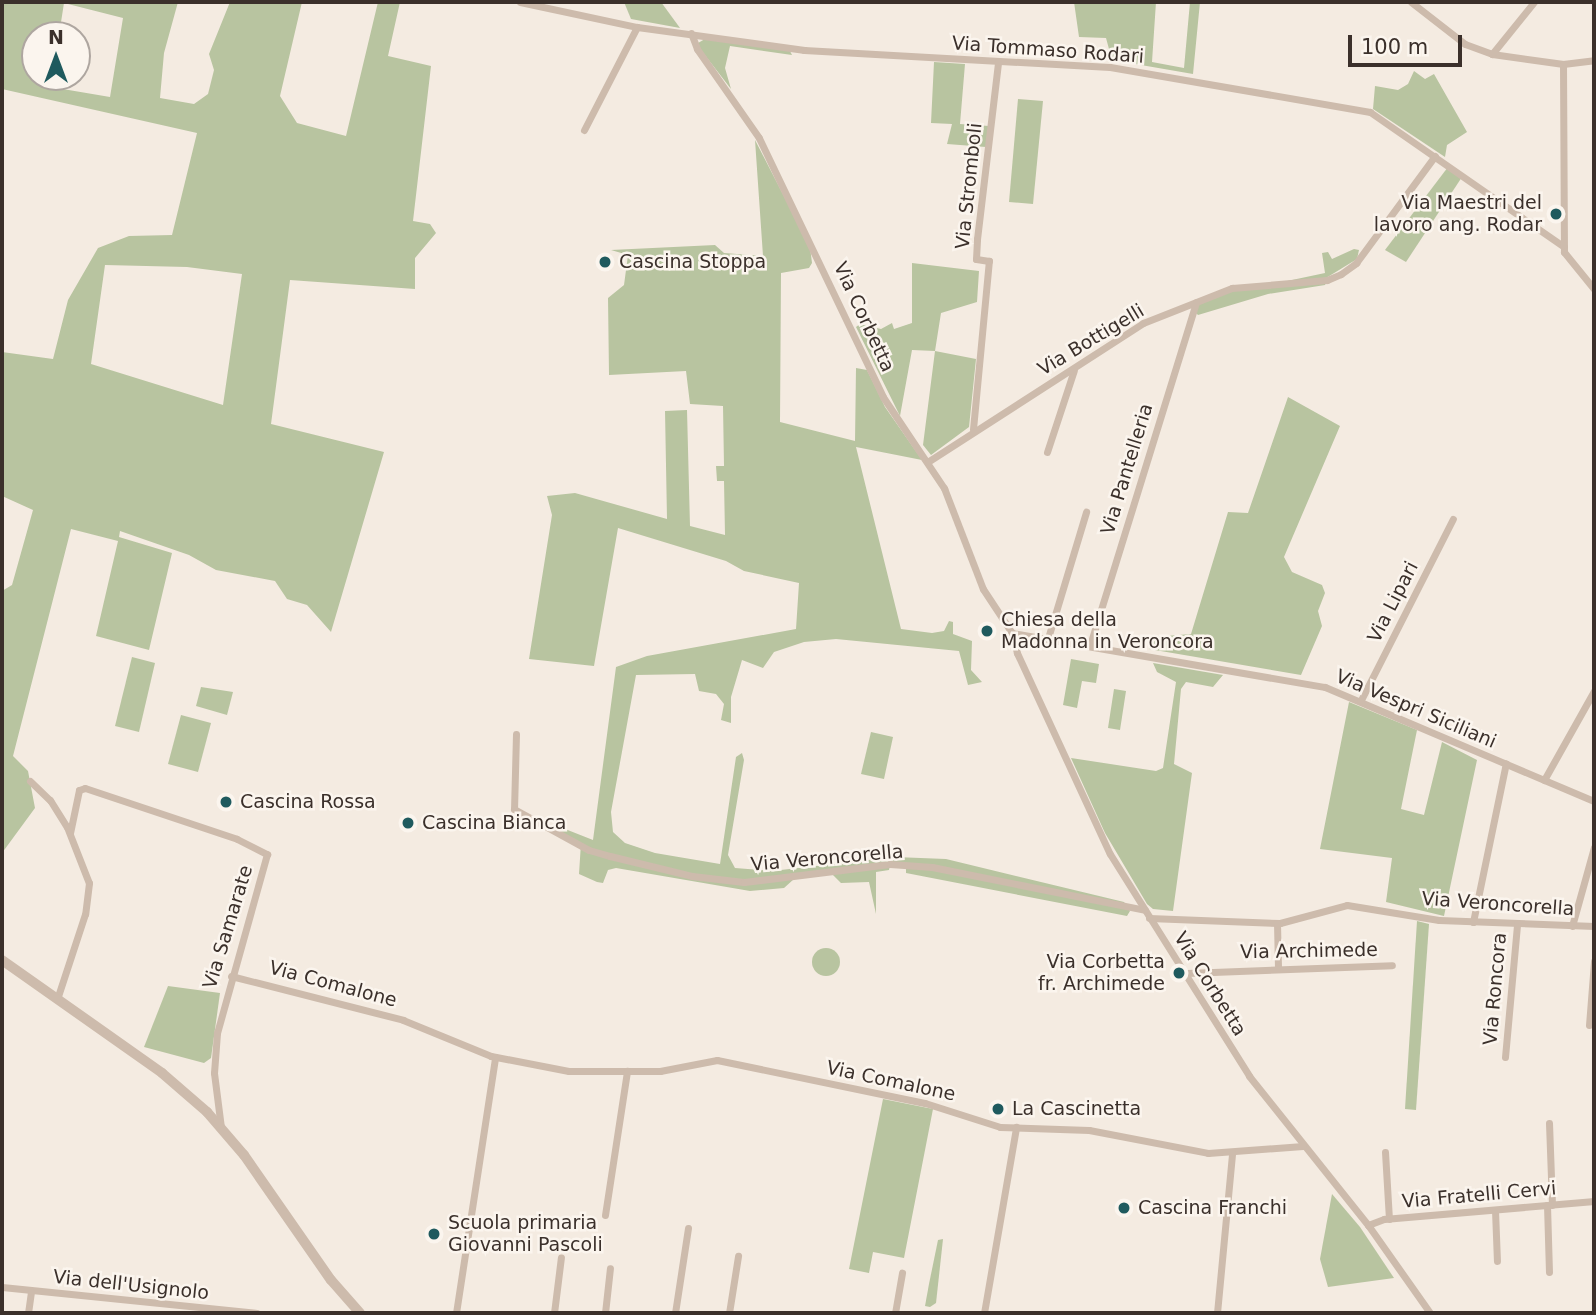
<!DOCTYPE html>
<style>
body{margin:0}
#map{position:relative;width:1596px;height:1315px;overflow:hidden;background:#f4ebe1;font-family:"DejaVu Sans",sans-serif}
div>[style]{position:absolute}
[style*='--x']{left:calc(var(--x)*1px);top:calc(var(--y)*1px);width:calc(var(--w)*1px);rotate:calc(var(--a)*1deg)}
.green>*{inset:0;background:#b8c4a0}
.round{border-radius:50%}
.minor>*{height:7px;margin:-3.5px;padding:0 3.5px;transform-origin:3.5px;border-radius:3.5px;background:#cdbbac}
.tertiary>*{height:10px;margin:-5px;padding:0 5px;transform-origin:5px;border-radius:5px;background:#cdbbac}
.dots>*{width:19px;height:19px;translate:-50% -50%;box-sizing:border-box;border:4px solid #fbf5ee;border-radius:50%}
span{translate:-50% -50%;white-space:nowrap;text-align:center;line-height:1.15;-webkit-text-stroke:5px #fbf5ee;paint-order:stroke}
.street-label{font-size:19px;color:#3b302b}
.poi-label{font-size:19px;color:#3b302b}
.right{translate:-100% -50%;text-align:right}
.left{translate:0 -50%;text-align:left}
.frame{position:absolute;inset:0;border:4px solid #3b302b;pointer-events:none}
.north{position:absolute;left:21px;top:21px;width:70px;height:70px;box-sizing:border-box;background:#fbf5ee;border:2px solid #aea6a0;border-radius:50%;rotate:0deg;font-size:19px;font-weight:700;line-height:28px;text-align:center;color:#3b302b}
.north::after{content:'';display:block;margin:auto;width:24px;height:32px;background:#1f5a5e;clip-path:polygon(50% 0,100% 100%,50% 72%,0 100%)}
.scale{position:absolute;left:1348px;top:35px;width:114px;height:32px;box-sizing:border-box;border:4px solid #3b302b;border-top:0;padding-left:9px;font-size:21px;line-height:24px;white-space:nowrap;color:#3b302b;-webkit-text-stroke:5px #fbf5ee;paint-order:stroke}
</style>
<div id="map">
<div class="green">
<div style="clip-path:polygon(evenodd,2px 2px,178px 2px,164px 53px,160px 98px,194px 104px,208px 94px,214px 70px,209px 54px,230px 2px,302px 2px,280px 96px,297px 123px,346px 136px,378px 2px,400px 2px,388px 56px,431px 66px,413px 221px,430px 224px,436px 233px,415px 258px,415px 289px,290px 280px,271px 424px,384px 452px,331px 632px,307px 605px,287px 599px,275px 581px,216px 570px,189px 555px,120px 531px,119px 537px,172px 553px,149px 650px,96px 636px,118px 541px,71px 529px,13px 756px,28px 771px,35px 808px,2px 853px,2px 591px,12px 585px,33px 510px,2px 496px,2px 352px,53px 359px,68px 300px,98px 248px,129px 236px,172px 235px,197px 133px,2px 89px,2px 2px,64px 3px,123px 18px,110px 97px,51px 87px,52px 77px,35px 77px,35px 35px,59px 35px,64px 3px,2px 2px,105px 265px,187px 267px,242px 274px,223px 405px,91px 364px,105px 265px)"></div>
<div style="clip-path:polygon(624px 2px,661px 2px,680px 28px,631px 19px)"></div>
<div style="clip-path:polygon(1074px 2px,1156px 2px,1152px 62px,1184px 68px,1190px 2px,1200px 2px,1193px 74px,1112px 60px,1106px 38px,1079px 37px)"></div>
<div style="clip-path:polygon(705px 39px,790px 51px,792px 55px,730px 46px,725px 68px,731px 89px,701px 50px,698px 43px)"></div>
<div style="clip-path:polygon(934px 62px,965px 64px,960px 124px,989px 126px,986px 147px,947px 144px,952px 124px,931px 123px)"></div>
<div style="clip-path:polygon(1414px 71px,1425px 79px,1434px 74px,1467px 132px,1447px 145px,1445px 157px,1373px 109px,1375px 86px,1398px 90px,1408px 84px)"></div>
<div style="clip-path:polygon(1018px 99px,1043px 101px,1033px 204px,1009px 202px)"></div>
<div style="clip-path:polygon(755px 140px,810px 247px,812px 263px,809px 268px,781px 273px,780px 422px,855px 441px,856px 368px,867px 370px,885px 407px,922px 460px,856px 447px,901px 629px,932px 633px,944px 631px,949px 621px,953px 622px,953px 634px,972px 641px,971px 670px,982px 682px,968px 685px,959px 651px,836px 639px,804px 642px,774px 652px,763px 668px,742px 660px,731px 697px,731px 723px,721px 720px,724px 704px,716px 694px,699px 691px,695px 674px,636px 675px,611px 812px,613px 832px,625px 843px,655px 853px,720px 864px,736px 757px,742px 753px,744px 760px,728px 855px,735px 868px,772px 871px,895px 857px,946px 859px,1124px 902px,1130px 911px,1127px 916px,906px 873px,906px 864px,890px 863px,889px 870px,876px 872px,876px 914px,869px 882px,841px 883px,832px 874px,794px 879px,784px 888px,750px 891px,616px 868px,608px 870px,603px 883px,597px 882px,579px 874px,581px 843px,552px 829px,555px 825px,593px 840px,616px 667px,647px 656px,796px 629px,799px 583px,744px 571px,726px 561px,618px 528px,594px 666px,529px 659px,552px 515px,547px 496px,575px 493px,667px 519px,665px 411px,687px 410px,690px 526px,725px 535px,724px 481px,717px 481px,716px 466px,724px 466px,723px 406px,690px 404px,686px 371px,609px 375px,608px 298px,624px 285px,628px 255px,611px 250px,715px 245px,724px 253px,763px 256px)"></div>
<div style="clip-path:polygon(1448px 167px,1462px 177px,1406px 262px,1385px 250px)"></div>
<div style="clip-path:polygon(1354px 249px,1359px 250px,1357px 259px,1326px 278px,1273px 284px,1325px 273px,1322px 253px,1328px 252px,1332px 259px)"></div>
<div style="clip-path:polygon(912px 263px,979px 271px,977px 302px,941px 313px,935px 351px,976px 359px,969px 427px,931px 455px,923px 445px,935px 351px,912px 350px,900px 416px,856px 327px,860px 324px,881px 329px,892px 323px,894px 329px,912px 323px)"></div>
<div style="clip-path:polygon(1327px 280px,1325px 285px,1268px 294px,1198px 315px,1194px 311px,1197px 303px,1232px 289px)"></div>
<div style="clip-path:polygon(1288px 397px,1340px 426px,1284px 557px,1292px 572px,1322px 585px,1325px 593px,1318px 611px,1322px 626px,1301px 675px,1149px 649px,1153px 637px,1191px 634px,1228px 512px,1248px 513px)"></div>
<div style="clip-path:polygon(132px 657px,155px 663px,139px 732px,115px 726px)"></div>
<div style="clip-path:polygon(1071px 659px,1099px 664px,1096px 683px,1082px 681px,1077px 708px,1063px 705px)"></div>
<div style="clip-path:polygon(1153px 663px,1223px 675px,1213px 687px,1186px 682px,1181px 689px,1174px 764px,1192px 773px,1173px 911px,1153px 909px,1147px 904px,1105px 833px,1071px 758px,1156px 771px,1163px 768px,1176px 682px,1157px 672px)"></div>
<div style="clip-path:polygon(201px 687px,233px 692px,227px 715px,196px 706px)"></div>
<div style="clip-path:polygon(1114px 689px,1126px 691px,1120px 730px,1108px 728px)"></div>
<div style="clip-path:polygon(1349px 702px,1417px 730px,1401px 809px,1424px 815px,1442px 742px,1477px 760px,1444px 916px,1386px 902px,1392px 858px,1320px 849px)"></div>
<div style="clip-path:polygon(181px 715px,211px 723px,198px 772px,168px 764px)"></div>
<div style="clip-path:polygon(871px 732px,893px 737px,884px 779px,861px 774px)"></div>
<div style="clip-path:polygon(1417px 921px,1429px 924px,1416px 1110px,1405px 1109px)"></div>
<div class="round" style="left:812px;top:948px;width:28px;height:28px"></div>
<div style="clip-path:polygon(168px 986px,220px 993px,211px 1058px,204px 1063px,144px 1047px)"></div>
<div style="clip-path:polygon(883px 1099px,933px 1109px,904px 1258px,873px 1252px,869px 1273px,849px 1269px)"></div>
<div style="clip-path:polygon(1332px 1194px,1360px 1227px,1394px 1278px,1328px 1287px,1320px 1259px)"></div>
<div style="clip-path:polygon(943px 1239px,936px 1303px,930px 1307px,925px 1306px,929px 1284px,938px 1240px)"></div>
</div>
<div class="minor">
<div style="--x:520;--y:2;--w:120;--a:12.1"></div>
<div style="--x:637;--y:27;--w:169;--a:7.8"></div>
<div style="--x:804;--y:50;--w:306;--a:3.2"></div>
<div style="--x:1110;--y:67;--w:264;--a:9.8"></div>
<div style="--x:1370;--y:112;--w:236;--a:34.8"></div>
<div style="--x:1411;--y:2;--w:68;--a:37.9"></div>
<div style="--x:1465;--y:44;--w:29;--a:20"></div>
<div style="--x:1492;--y:54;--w:72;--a:8"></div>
<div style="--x:1563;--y:64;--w:31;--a:-7"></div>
<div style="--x:691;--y:33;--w:17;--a:69"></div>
<div style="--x:697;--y:49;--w:108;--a:55.1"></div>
<div style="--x:759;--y:138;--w:287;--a:64.4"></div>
<div style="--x:883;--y:397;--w:110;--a:56.2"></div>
<div style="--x:944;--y:488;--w:108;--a:68.9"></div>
<div style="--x:983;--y:589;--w:53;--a:56.6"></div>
<div style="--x:1012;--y:633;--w:21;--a:76"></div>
<div style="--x:1017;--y:653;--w:221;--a:65.2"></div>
<div style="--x:1110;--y:854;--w:262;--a:57.9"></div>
<div style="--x:1249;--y:1076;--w:191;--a:51.4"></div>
<div style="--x:1368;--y:1225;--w:108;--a:54.8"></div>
<div style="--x:1492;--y:54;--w:67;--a:-51.1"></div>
<div style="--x:1563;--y:64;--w:188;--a:89.7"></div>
<div style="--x:1564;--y:252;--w:48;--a:51"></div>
<div style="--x:584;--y:130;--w:116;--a:-62.8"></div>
<div style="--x:973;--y:429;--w:169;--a:-84.6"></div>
<div style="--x:989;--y:261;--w:13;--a:-171"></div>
<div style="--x:976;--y:259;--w:20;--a:-87"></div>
<div style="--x:977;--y:239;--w:178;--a:-83.2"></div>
<div style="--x:1047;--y:452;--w:86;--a:-71.8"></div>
<div style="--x:929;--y:461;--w:255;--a:-32.8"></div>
<div style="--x:1143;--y:323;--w:96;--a:-21.5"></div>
<div style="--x:1232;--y:288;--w:95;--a:-4.8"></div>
<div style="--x:1327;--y:280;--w:15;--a:-23"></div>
<div style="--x:1341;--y:274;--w:19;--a:-36"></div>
<div style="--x:1356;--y:263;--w:133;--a:-53.6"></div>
<div style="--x:1012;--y:633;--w:318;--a:9.8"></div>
<div style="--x:1325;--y:687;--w:292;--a:23"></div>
<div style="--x:1048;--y:638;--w:132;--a:-73.2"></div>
<div style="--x:1090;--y:645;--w:359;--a:-72.8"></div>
<div style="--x:1361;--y:700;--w:203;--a:-63.1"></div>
<div style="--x:516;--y:734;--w:75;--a:91.5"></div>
<div style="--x:514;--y:809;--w:85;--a:28.7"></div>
<div style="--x:589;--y:850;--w:22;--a:16"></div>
<div style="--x:610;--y:856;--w:84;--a:13.7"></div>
<div style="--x:692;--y:876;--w:52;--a:6.6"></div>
<div style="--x:744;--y:882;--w:147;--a:-7"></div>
<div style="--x:890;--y:864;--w:42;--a:4.1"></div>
<div style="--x:932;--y:867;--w:217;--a:11.4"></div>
<div style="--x:1544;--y:780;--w:102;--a:-60.7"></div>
<div style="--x:30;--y:781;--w:28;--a:44"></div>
<div style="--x:50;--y:800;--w:32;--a:58"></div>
<div style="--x:67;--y:827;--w:60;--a:68.6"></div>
<div style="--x:89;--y:883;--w:31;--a:97"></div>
<div style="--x:85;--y:914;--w:89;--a:108.2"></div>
<div style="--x:70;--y:833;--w:44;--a:-78.2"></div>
<div style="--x:79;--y:790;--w:6;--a:-18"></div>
<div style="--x:85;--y:788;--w:160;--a:18.5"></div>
<div style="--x:237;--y:839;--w:34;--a:27"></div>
<div style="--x:267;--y:854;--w:186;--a:105.6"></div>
<div style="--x:217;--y:1033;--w:40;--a:94.3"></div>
<div style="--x:214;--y:1073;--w:55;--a:82.7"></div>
<div style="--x:1149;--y:918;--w:131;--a:2.2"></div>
<div style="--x:1280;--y:923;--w:69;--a:-15"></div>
<div style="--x:1347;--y:905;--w:93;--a:9.3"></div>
<div style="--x:1439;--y:920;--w:155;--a:2.2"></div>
<div style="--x:1473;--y:922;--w:162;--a:-78.3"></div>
<div style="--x:1277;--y:923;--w:44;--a:88.7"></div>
<div style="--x:1572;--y:926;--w:82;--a:-74.4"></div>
<div style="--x:1187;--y:973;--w:205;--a:-2.2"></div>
<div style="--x:231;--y:976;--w:178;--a:14.3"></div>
<div style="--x:403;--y:1020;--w:95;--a:22.2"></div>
<div style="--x:491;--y:1056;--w:79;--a:10.9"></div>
<div style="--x:569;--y:1071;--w:91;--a:0"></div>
<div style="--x:660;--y:1071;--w:58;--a:-10.9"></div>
<div style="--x:717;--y:1060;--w:212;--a:11.7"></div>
<div style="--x:925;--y:1103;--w:79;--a:17.7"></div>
<div style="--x:1000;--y:1127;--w:89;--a:1.9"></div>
<div style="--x:1089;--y:1130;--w:121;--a:10.9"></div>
<div style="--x:1208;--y:1153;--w:95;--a:-4.2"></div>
<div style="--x:1589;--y:1025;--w:64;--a:-85.5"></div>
<div style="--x:1505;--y:1057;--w:134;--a:-84.8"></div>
<div style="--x:1549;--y:1123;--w:82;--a:87.9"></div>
<div style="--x:1385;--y:1152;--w:67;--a:86.6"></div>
<div style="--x:1547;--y:1205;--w:67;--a:88.3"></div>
<div style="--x:1495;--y:1210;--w:51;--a:87.8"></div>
<div style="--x:605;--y:1215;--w:146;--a:-81.3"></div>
<div style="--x:1368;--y:1225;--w:17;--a:-21"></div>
<div style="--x:1384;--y:1219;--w:211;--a:-4.9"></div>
<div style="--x:2;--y:1287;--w:256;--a:5.8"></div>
<div style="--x:28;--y:1313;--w:21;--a:-82"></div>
<div style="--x:456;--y:1313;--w:259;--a:-81.3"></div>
<div style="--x:554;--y:1313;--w:56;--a:-82.9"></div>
<div style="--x:605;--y:1313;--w:45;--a:-83.7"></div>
<div style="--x:675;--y:1313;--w:86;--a:-81.3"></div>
<div style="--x:729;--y:1313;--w:58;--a:-81"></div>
<div style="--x:895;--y:1313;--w:41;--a:-80.1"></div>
<div style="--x:984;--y:1313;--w:189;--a:-80.2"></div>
<div style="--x:1217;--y:1313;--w:161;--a:-84.6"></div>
</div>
<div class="tertiary">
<div style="--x:2;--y:960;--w:196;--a:35.2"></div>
<div style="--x:162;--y:1073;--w:60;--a:40.9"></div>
<div style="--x:207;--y:1112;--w:57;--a:49.3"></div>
<div style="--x:244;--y:1155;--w:152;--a:55.2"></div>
<div style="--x:331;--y:1280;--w:44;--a:48.7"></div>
</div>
<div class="dots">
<div style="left:1556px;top:214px;background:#1f5a5e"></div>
<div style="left:605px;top:262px;background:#1f5a5e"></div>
<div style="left:987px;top:631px;background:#1f5a5e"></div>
<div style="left:226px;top:802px;background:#1f5a5e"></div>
<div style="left:408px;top:823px;background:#1f5a5e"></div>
<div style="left:1179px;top:973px;background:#1f5a5e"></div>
<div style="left:998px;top:1109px;background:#1f5a5e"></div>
<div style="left:1124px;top:1208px;background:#1f5a5e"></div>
<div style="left:434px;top:1234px;background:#1f5a5e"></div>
</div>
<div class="street-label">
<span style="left:1048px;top:50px;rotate:4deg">Via Tommaso Rodari</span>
<span style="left:969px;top:186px;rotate:-84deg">Via Stromboli</span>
<span style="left:864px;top:317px;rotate:65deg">Via Corbetta</span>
<span style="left:1091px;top:340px;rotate:-31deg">Via Bottigelli</span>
<span style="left:1127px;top:469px;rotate:-73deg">Via Pantelleria</span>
<span style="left:1393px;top:602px;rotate:-63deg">Via Lipari</span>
<span style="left:1416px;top:709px;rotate:23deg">Via Vespri Siciliani</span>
<span style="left:827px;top:858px;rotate:-5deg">Via Veroncorella</span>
<span style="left:1498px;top:904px;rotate:4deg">Via Veroncorella</span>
<span style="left:228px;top:927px;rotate:-73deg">Via Samarate</span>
<span style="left:1309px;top:951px;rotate:-1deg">Via Archimede</span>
<span style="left:333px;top:984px;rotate:15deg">Via Comalone</span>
<span style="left:1210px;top:984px;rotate:58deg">Via Corbetta</span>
<span style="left:1495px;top:989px;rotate:-85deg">Via Roncora</span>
<span style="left:891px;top:1081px;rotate:12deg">Via Comalone</span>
<span style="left:1479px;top:1195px;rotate:-5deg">Via Fratelli Cervi</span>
<span style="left:131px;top:1285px;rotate:6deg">Via dell'Usignolo</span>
</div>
<div class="poi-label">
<span class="right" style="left:1542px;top:214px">Via Maestri del<br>lavoro ang. Rodar</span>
<span class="left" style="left:619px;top:262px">Cascina Stoppa</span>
<span class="left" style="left:1001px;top:631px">Chiesa della<br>Madonna in Veroncora</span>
<span class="left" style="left:240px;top:802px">Cascina Rossa</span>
<span class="left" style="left:422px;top:823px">Cascina Bianca</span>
<span class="right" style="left:1165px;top:973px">Via Corbetta<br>fr. Archimede</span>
<span class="left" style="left:1012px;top:1109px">La Cascinetta</span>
<span class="left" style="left:1138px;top:1208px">Cascina Franchi</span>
<span class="left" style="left:448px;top:1234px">Scuola primaria<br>Giovanni Pascoli</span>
</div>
<div class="frame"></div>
<div class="north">N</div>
<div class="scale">100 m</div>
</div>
